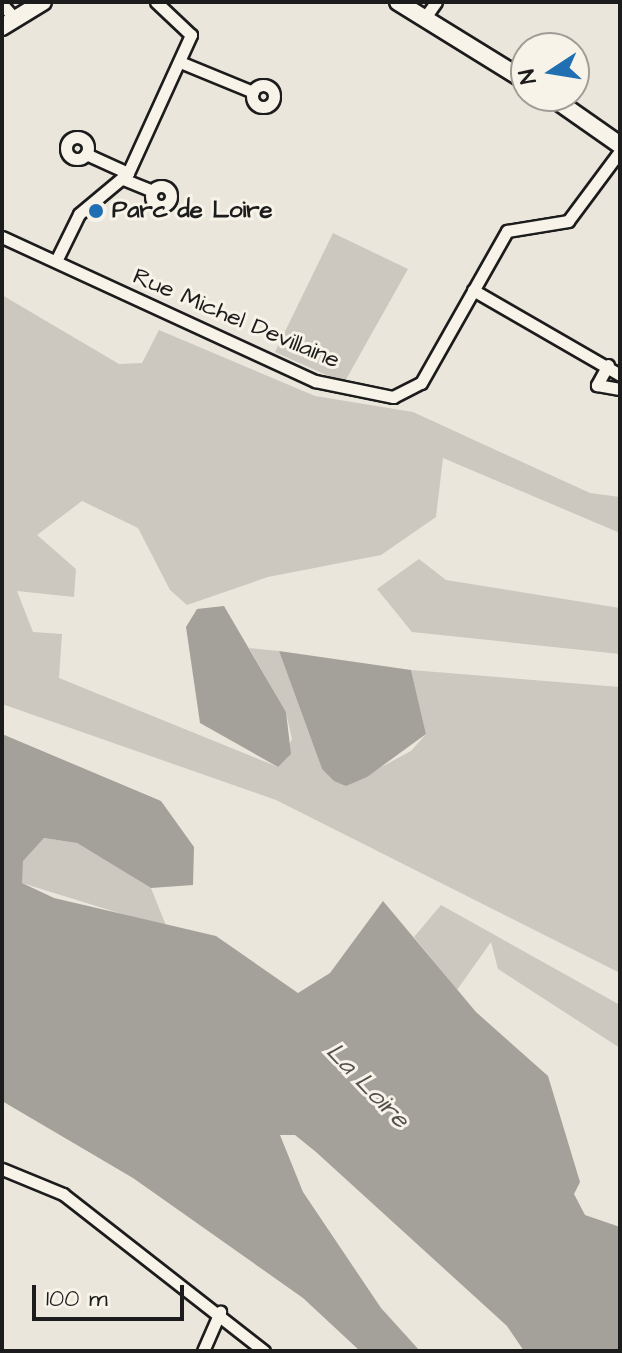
<!DOCTYPE html>
<style>
body{margin:0}
#map{position:relative;width:622px;height:1353px;overflow:hidden;background:#eae6dc;font-family:"Architects Daughter",sans-serif}
div>[style]{position:absolute}
[style*='--x']{left:calc(var(--x)*1px);top:calc(var(--y)*1px);width:calc(var(--w)*1px);rotate:calc(var(--a)*1deg)}
.green>*{inset:0;background:#ccc8c0}
.water>*{inset:0;background:#a3a19a}
.roads{filter:drop-shadow(2px 0 #1c1c1c) drop-shadow(-2px 0 #1c1c1c) drop-shadow(0 2px #1c1c1c) drop-shadow(0 -2px #1c1c1c)}
.street>*{height:11px;margin:-5.5px;padding:0 5.5px;transform-origin:5.5px;border-radius:5.5px;background:#f7f3e8}
.street>.ring{margin:-5.5px;padding:0;box-sizing:content-box;background:none;border:11px solid #f7f3e8;border-radius:50%}
.secondary>*{height:16px;margin:-8px;padding:0 8px;transform-origin:8px;border-radius:8px;background:#f7f3e8}
.dots>*{width:22px;height:22px;translate:-50% -50%;box-sizing:border-box;border:4px solid #f7f3e8;border-radius:50%}
span{translate:-50% -50%;white-space:nowrap;text-align:center;line-height:1.15;-webkit-text-stroke:6px #f7f3e8;paint-order:stroke}
.poi-label{font-size:24px;color:#1c1c1c;font-weight:700}
.left{translate:0 -50%;text-align:left}
.street-label{font-size:24px;color:#1c1c1c}
.water-label{font-size:26px;color:#52514e;font-style:italic}
.frame{position:absolute;inset:0;border:4px solid #1c1c1c;pointer-events:none}
.north{position:absolute;left:510px;top:32px;width:80px;height:80px;box-sizing:border-box;background:#f7f3e8;border:2px solid #9f9d96;border-radius:50%;rotate:258deg;font-size:22px;font-weight:700;line-height:32px;text-align:center;color:#1c1c1c}
.north::after{content:'';display:block;margin:auto;width:28px;height:36px;background:#1f6fb2;clip-path:polygon(50% 0,100% 100%,50% 72%,0 100%)}
.scale{position:absolute;left:32px;top:1285px;width:152px;height:36px;box-sizing:border-box;border:4px solid #1c1c1c;border-top:0;padding-left:10px;font-size:24px;line-height:28px;white-space:nowrap;color:#1c1c1c;-webkit-text-stroke:6px #f7f3e8;paint-order:stroke}
</style>
<div id="map">
<div class="green">
<div style="clip-path:polygon(333px 233px,408px 269px,344px 383px,275px 352px)"></div>
<div style="clip-path:polygon(2px 295px,119px 364px,142px 363px,159px 330px,315px 396px,413px 412px,590px 493px,620px 497px,620px 533px,443px 458px,436px 517px,381px 555px,268px 577px,187px 605px,170px 590px,138px 528px,82px 501px,37px 535px,76px 569px,74px 597px,17px 591px,33px 632px,62px 634px,59px 678px,278px 767px,292px 739px,286px 712px,249px 648px,279px 651px,322px 769px,346px 786px,411px 751px,426px 734px,411px 670px,620px 687px,620px 973px,276px 800px,2px 704px)"></div>
<div style="clip-path:polygon(419px 559px,446px 580px,620px 608px,620px 654px,412px 632px,377px 589px)"></div>
<div style="clip-path:polygon(44px 838px,77px 843px,151px 888px,167px 928px,22px 883px,22px 861px)"></div>
<div style="clip-path:polygon(441px 905px,620px 1005px,620px 1048px,498px 969px,491px 942px,457px 990px,414px 937px)"></div>
</div>
<div class="water">
<div style="clip-path:polygon(224px 606px,286px 712px,291px 754px,278px 767px,200px 723px,186px 627px,197px 609px)"></div>
<div style="clip-path:polygon(279px 651px,411px 670px,426px 734px,367px 777px,346px 786px,334px 781px,322px 769px)"></div>
<div style="clip-path:polygon(2px 734px,161px 801px,194px 847px,193px 885px,151px 888px,77px 843px,44px 838px,23px 861px,22px 883px,54px 898px,216px 936px,298px 993px,330px 973px,383px 901px,476px 1012px,548px 1076px,580px 1182px,574px 1194px,585px 1215px,620px 1227px,620px 1351px,524px 1351px,507px 1326px,316px 1152px,295px 1135px,280px 1135px,303px 1192px,381px 1308px,420px 1351px,360px 1351px,303px 1298px,133px 1178px,2px 1101px)"></div>
</div>
<div class="roads">
<div class="street">
<div style="--x:2;--y:4;--w:21;--a:49"></div>
<div style="--x:424;--y:19;--w:21;--a:-55"></div>
<div style="--x:180;--y:62;--w:79;--a:22.3"></div>
<div class="ring" style="left:252px;top:85px;width:11px;height:11px"></div>
<div class="ring" style="left:66px;top:137px;width:11px;height:11px"></div>
<div style="--x:86;--y:154;--w:46;--a:24.3"></div>
<div style="--x:123;--y:179;--w:31;--a:22"></div>
<div class="ring" style="left:151px;top:186px;width:9px;height:9px"></div>
<div style="--x:2;--y:237;--w:345;--a:24.7"></div>
<div style="--x:315;--y:381;--w:80;--a:11.6"></div>
<div style="--x:393;--y:397;--w:31;--a:-27"></div>
<div style="--x:421;--y:383;--w:175;--a:-60.5"></div>
<div style="--x:507;--y:231;--w:62;--a:-9.3"></div>
<div style="--x:568;--y:221;--w:87;--a:-53.4"></div>
<div style="--x:56;--y:261;--w:52;--a:-63.9"></div>
<div style="--x:79;--y:214;--w:64;--a:-39.9"></div>
<div style="--x:128;--y:173;--w:152;--a:-65.5"></div>
<div style="--x:191;--y:35;--w:48;--a:-136.7"></div>
<div style="--x:473;--y:290;--w:170;--a:30"></div>
<div style="--x:608;--y:365;--w:23;--a:119"></div>
<div style="--x:597;--y:385;--w:23;--a:10"></div>
<div style="--x:2;--y:1169;--w:66;--a:22.3"></div>
<div style="--x:63;--y:1194;--w:255;--a:38"></div>
<div style="--x:203;--y:1351;--w:43;--a:-66.4"></div>
</div>
<div class="secondary">
<div style="--x:398;--y:2;--w:150;--a:31.7"></div>
<div style="--x:2;--y:27;--w:48;--a:-31.4"></div>
<div style="--x:550;--y:96;--w:85;--a:35"></div>
</div>
</div>
<div class="dots">
<div style="left:96px;top:211px;background:#1f6fb2"></div>
</div>
<div class="poi-label">
<span class="left" style="left:112px;top:211px">Parc de Loire</span>
</div>
<div class="street-label">
<span style="left:236px;top:319px;rotate:23deg">Rue Michel Devillaine</span>
</div>
<div class="water-label">
<span style="left:367px;top:1086px;rotate:46deg">La Loire</span>
</div>
<div class="frame"></div>
<div class="north">N</div>
<div class="scale">100 m</div>
</div>
